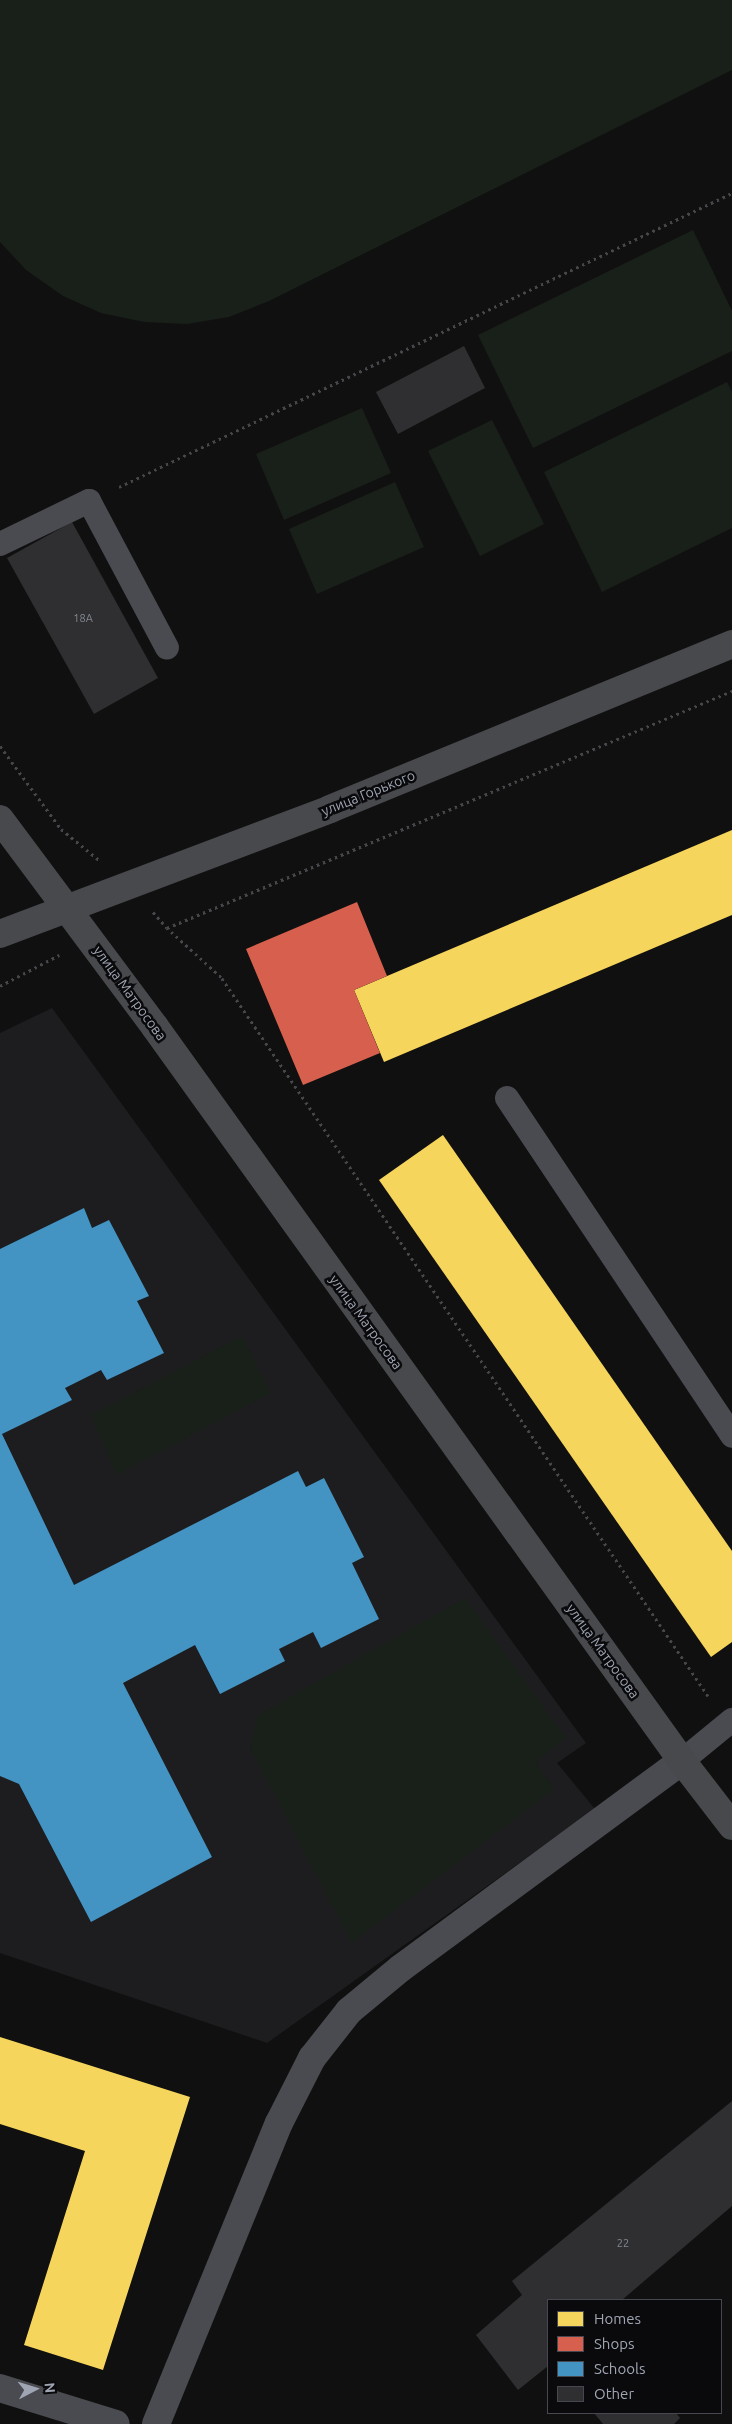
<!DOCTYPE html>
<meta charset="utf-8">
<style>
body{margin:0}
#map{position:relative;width:732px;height:2424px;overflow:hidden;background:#101010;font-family:Ubuntu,sans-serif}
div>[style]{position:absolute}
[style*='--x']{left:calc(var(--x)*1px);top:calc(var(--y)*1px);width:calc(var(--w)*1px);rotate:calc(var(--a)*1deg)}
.built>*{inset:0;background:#1d1d1f}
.green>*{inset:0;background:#191f19}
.homes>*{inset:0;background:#f6d55c}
.shops>*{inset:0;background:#d6604d}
.schools>*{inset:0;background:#4393c3}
.building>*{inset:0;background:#2f2f31}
.path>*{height:3px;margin-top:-1.5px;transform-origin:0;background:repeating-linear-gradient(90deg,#45474b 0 2.5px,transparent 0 6.5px)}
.lane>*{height:24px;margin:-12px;padding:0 12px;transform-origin:12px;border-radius:12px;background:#4a4b50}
.street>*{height:28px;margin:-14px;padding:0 14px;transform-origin:14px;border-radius:14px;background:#4a4b50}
.secondary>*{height:28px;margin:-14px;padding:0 14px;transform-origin:14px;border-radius:14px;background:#48494d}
span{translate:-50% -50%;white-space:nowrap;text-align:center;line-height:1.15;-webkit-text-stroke:5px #0a0a0c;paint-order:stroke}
.number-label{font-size:11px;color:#838892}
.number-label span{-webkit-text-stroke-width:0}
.street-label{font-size:14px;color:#9fa5b3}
.legend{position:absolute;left:547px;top:2299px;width:175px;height:115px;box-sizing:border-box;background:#0a0a0c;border:1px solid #46484f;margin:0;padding:6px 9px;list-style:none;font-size:15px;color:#9fa5b3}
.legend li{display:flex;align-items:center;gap:10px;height:25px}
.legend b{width:25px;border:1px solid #46484f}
.north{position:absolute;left:10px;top:2364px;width:50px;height:50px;-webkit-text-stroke:4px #0a0a0c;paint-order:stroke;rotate:85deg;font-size:14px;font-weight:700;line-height:20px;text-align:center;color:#9fa5b3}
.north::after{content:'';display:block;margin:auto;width:18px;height:22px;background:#9fa5b3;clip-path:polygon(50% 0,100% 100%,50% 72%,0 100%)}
</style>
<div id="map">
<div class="built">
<div style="clip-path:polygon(52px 1008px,586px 1743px,557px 1763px,595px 1809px,267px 2043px,0 1953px,0 1033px)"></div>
</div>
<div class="green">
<div style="clip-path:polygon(0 0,732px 0,732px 70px,269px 301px,229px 317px,187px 324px,144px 322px,101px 313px,63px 296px,26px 270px,0 242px)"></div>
<div style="clip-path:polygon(693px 230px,732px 311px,732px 351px,533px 448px,478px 335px)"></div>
<div style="clip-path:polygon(727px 382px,732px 392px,732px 528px,602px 592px,544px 472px)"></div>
<div style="clip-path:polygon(362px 408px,391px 473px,284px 520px,256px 454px)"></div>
<div style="clip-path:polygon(492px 420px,544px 524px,480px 556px,428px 451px)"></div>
<div style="clip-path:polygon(395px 482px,424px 547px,317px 594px,289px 529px)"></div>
<div style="clip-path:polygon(242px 1336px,271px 1393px,116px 1475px,91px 1415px)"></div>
<div style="clip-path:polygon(465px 1598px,566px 1738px,536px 1762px,554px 1789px,352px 1943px,250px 1748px,258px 1715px)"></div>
</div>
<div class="homes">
<div style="clip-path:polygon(732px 830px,732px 915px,384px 1062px,354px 990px)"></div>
<div style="clip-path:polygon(443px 1135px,732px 1551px,732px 1642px,711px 1657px,379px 1180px)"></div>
<div style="clip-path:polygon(0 2037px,190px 2097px,103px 2370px,24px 2345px,85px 2151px,0 2124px)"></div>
</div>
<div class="shops">
<div style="clip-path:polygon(357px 902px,387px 976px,354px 990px,380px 1053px,303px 1085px,246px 949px)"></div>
</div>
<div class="schools">
<div style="clip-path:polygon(84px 1208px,92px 1228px,109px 1220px,149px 1296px,137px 1301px,164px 1353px,107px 1380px,101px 1370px,65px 1388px,72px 1400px,2px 1434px,74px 1585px,298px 1471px,306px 1487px,324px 1478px,364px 1557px,352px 1563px,379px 1619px,321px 1648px,313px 1632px,279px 1649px,285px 1661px,220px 1694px,195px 1645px,123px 1683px,212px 1857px,91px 1922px,19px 1784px,0 1776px,0 1249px)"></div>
</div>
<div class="building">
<div style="clip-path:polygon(464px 346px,485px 388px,398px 434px,376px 392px)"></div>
<div style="clip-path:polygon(72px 522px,158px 678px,94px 714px,7px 558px)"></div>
<div style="clip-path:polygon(732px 2101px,732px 2206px,622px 2300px,548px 2300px,548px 2366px,518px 2390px,476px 2335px,522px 2295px,512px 2281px)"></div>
<div style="clip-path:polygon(594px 2413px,676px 2413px,680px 2418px,674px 2424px,603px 2424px)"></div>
</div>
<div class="path">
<div style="--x:119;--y:487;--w:680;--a:-25.62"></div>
<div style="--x:0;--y:746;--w:103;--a:53.7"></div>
<div style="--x:61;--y:829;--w:49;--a:39.2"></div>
<div style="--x:153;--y:912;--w:21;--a:49"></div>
<div style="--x:0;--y:986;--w:67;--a:-27.7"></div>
<div style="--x:708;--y:1696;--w:868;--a:-124.11"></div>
<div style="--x:221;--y:977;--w:73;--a:-137.8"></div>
<div style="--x:167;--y:928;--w:613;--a:-22.76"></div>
</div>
<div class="lane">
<div style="--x:0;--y:544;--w:99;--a:-25.8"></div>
<div style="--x:89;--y:501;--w:166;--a:62"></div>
<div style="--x:507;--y:1098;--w:406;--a:56.3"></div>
<div style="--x:682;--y:1761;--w:65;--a:-39.4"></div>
</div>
<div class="street">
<div style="--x:0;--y:2388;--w:121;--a:17.2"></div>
<div style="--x:156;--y:2424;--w:325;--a:-67.8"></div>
<div style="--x:279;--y:2123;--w:73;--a:-63.1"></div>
<div style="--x:312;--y:2058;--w:60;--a:-51.8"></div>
<div style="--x:349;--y:2011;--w:67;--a:-39.6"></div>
<div style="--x:401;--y:1968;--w:349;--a:-36.4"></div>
</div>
<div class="secondary">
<div style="--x:0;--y:819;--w:259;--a:53.3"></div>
<div style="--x:155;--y:1027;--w:904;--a:54.32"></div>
<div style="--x:682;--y:1761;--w:82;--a:52.4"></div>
<div style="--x:0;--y:934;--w:353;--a:-20.7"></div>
<div style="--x:330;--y:809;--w:435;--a:-22.3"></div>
</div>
<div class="number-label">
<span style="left:83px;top:618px">18А</span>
<span style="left:623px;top:2243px">22</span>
</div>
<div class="street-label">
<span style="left:368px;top:793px;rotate:-22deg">улица Горького</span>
<span style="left:130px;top:993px;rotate:54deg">улица Матросова</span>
<span style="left:366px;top:1322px;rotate:54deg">улица Матросова</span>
<span style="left:603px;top:1651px;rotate:54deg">улица Матросова</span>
</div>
<ul class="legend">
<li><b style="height:14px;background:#f6d55c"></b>Homes</li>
<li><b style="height:14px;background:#d6604d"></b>Shops</li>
<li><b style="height:14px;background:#4393c3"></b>Schools</li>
<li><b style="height:14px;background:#2f2f31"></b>Other</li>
</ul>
<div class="north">N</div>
</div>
